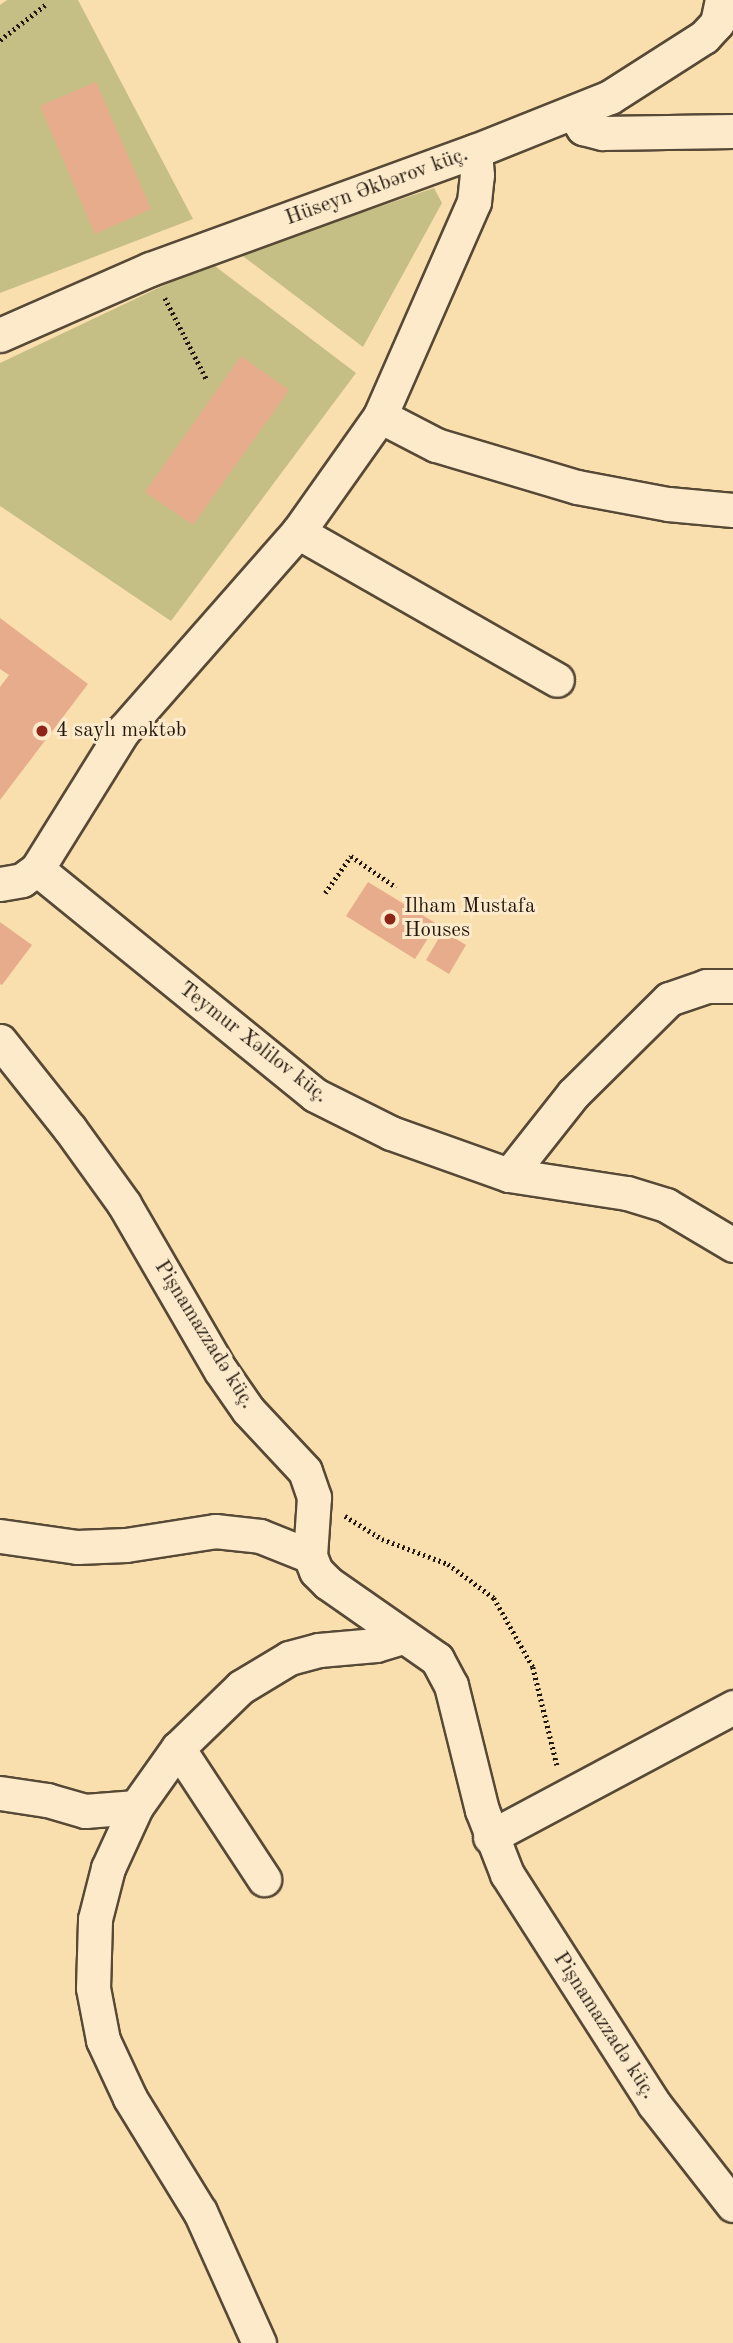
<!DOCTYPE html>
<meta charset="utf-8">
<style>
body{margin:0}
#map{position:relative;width:733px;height:2343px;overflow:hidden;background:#fadfae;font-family:"Old Standard TT",serif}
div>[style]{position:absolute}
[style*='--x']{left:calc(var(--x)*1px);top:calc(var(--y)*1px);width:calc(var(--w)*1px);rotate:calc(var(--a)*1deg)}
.green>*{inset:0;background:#c6bf85}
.building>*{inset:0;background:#e7ac8b}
.path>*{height:4.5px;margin-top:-2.25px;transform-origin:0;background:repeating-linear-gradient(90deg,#21170e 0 2px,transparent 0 5.5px)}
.roads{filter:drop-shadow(2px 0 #574936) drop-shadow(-2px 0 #574936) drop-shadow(0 2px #574936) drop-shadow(0 -2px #574936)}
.street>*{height:33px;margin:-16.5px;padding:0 16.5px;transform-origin:16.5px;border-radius:16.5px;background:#fceaca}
.dots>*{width:19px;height:19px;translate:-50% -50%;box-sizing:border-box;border:4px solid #fceaca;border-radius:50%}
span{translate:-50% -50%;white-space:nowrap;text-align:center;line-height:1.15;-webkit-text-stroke:6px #fceaca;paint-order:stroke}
.street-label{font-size:21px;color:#21170e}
.poi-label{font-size:21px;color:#21170e}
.left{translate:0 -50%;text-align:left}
</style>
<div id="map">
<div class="green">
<div style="clip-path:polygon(7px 0,78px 0,193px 219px,0 293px,0 5px)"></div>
<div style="clip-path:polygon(434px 188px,442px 203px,363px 347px,240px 254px)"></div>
<div style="clip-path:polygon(211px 263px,356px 373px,171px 621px,0 506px,0 363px)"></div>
</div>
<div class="building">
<div style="clip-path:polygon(96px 82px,151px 209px,95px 234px,40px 106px)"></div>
<div style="clip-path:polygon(241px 356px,289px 390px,193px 525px,145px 492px)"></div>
<div style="clip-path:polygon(0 618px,88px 684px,0 800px,0 687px,9px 675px,0 669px)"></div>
<div style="clip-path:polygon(368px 882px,437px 924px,415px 959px,346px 916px)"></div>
<div style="clip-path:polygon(0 922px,32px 945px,2px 985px,0 984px)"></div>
<div style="clip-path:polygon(443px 931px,466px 945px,449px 974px,426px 960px)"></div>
</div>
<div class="path">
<div style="--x:0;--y:40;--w:57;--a:-37.9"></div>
<div style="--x:165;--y:298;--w:92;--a:62.9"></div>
<div style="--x:325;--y:893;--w:45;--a:-54.9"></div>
<div style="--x:351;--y:856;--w:55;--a:34.6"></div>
<div style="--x:345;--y:1516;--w:44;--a:31.9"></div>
<div style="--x:382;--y:1539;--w:71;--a:20.7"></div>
<div style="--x:448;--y:1564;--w:57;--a:36.5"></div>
<div style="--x:494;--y:1598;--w:79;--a:60.5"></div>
<div style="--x:533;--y:1667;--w:101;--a:76.2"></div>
</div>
<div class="roads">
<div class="street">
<div style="--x:574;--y:114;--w:17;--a:57"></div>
<div style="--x:583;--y:128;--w:20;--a:15"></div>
<div style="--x:602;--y:133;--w:131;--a:-0.9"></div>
<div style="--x:0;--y:335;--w:164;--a:-23.7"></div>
<div style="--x:150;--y:269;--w:346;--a:-20"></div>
<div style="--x:475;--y:151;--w:145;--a:-21.8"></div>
<div style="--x:610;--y:97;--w:112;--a:-32.6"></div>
<div style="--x:704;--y:37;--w:19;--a:-47"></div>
<div style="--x:717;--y:23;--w:24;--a:-78"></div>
<div style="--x:380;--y:416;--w:63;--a:27.4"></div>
<div style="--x:436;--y:445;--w:147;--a:16.6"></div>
<div style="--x:577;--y:487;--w:93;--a:10.6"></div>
<div style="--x:668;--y:504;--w:65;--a:5.3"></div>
<div style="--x:298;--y:532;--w:298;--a:29.7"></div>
<div style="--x:37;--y:869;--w:358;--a:39.1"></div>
<div style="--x:315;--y:1095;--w:85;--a:26.6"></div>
<div style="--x:391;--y:1133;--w:125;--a:19.6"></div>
<div style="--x:509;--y:1175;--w:119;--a:8.7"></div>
<div style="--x:627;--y:1193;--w:41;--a:17.1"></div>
<div style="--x:666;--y:1205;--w:78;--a:30.8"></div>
<div style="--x:0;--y:884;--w:22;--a:-10"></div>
<div style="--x:22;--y:880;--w:19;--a:-36"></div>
<div style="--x:37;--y:869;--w:163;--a:-58.1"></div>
<div style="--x:123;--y:731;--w:265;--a:-48.7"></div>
<div style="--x:298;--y:532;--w:142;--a:-54.7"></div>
<div style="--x:380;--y:416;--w:234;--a:-66.3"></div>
<div style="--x:474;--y:202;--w:27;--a:-84"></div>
<div style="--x:477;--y:175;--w:24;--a:-95"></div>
<div style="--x:0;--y:1041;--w:112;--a:51.5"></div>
<div style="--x:70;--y:1129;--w:92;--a:54.2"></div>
<div style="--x:124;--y:1204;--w:193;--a:59.9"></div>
<div style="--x:221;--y:1371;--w:47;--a:55.3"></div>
<div style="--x:248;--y:1410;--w:83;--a:46.9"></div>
<div style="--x:305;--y:1471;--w:28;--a:71"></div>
<div style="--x:314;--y:1497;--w:59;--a:93.9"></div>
<div style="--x:310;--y:1556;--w:16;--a:68"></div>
<div style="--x:316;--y:1571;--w:17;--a:45"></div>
<div style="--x:328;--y:1583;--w:133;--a:34.9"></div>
<div style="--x:437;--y:1659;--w:30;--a:62"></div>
<div style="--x:451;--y:1685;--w:129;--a:76.1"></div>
<div style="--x:482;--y:1810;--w:69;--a:68.7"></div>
<div style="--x:507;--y:1874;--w:273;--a:57.4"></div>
<div style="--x:654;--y:2104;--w:128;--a:52"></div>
<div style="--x:509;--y:1175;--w:103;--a:-51.7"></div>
<div style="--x:573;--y:1094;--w:135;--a:-44.7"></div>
<div style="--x:669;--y:999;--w:39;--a:-19"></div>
<div style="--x:706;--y:986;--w:27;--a:0"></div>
<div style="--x:0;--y:1536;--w:78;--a:8.1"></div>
<div style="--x:77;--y:1547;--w:49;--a:-2.3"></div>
<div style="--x:126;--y:1545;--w:90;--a:-8.9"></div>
<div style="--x:215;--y:1531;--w:45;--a:6.3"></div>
<div style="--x:260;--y:1536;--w:54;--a:21.8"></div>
<div style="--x:178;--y:1748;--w:157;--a:56.7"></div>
<div style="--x:0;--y:1793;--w:48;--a:8.5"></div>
<div style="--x:47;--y:1800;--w:40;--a:16"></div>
<div style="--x:85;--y:1811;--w:51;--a:-4.5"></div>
<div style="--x:490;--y:1837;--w:276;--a:-28.1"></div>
<div style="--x:259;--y:2343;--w:144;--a:-114.2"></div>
<div style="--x:200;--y:2212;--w:134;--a:-121.6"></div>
<div style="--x:130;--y:2098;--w:64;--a:-115"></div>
<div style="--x:103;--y:2040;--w:53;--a:-100.9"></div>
<div style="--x:93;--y:1988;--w:69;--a:-88.3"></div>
<div style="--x:95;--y:1919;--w:53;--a:-75.7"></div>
<div style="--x:108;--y:1868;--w:67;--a:-65.3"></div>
<div style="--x:136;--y:1807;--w:72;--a:-54.6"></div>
<div style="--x:178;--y:1748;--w:88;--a:-44.1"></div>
<div style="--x:241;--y:1687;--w:56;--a:-31.1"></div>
<div style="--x:289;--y:1658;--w:31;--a:-15"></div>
<div style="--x:319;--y:1650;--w:57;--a:-5"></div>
<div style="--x:376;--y:1645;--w:27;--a:-17"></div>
</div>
</div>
<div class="dots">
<div style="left:42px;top:731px;background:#8f2418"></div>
<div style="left:390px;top:919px;background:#8f2418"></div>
</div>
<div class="street-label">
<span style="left:377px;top:187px;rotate:-20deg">Hüseyn Əkbərov küç.</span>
<span style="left:253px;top:1043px;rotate:38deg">Teymur Xəlilov küç.</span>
<span style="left:204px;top:1335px;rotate:58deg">Pişnamazzadə küç.</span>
<span style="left:604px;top:2026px;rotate:57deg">Pişnamazzadə küç.</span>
</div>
<div class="poi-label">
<span class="left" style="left:56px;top:731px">4 saylı məktəb</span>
<span class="left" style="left:404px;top:919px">Ilham Mustafa<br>Houses</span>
</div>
</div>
